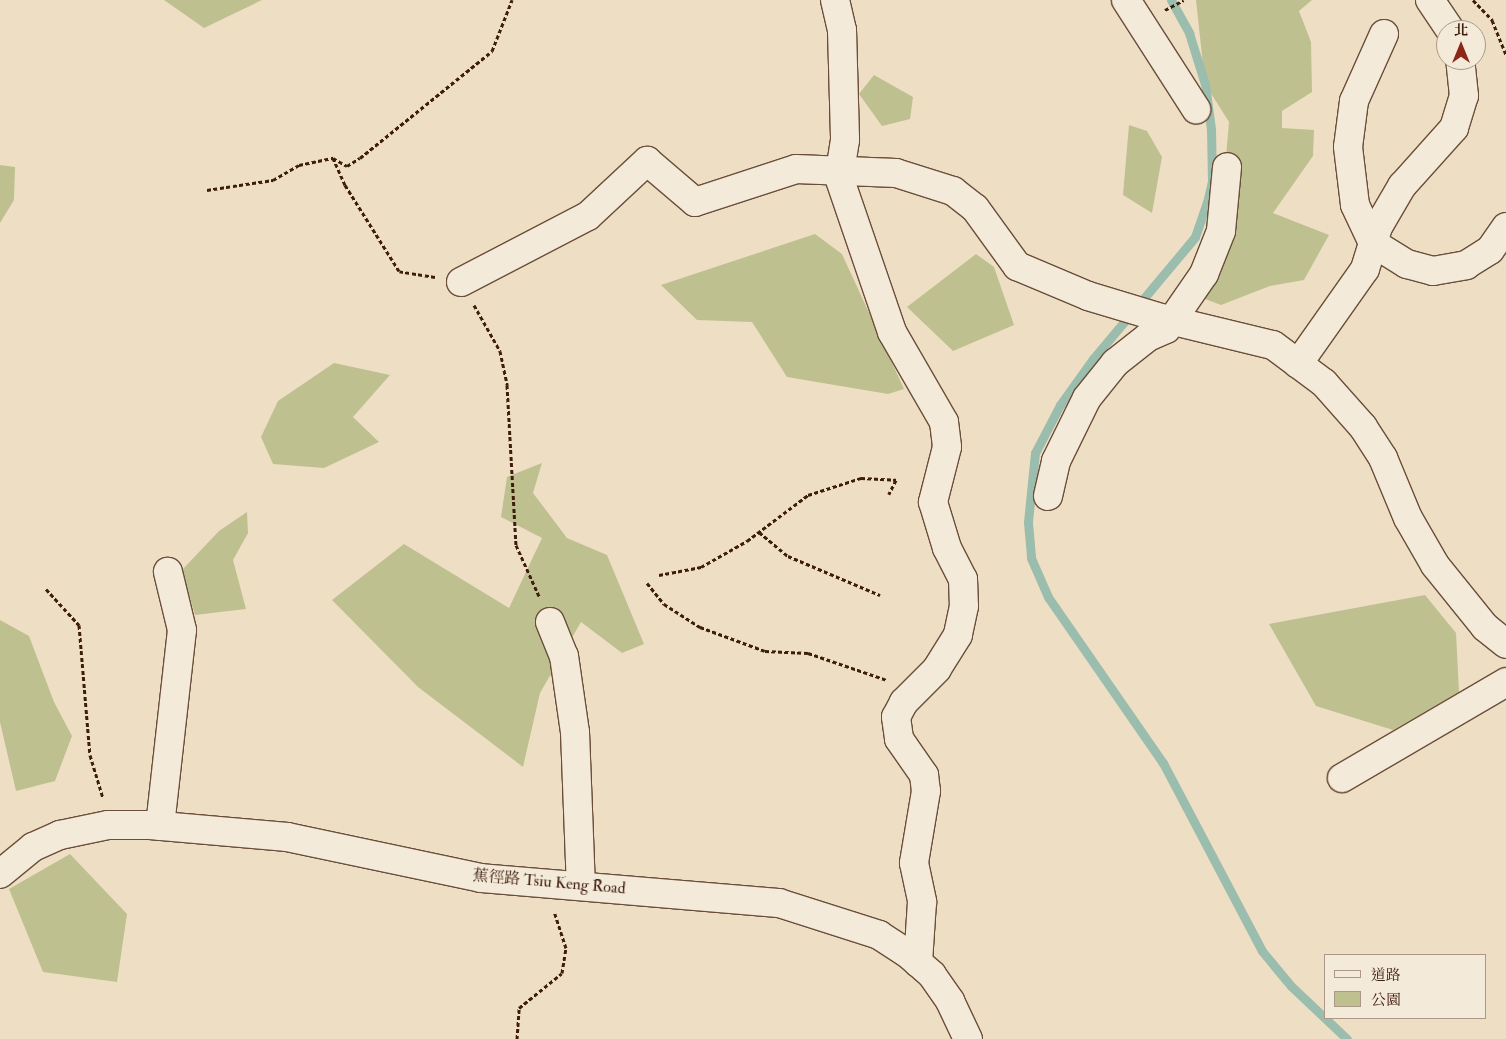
<!DOCTYPE html>
<meta charset="utf-8">
<style>
body{margin:0}
#map{position:relative;width:1506px;height:1039px;overflow:hidden;background:#eedfc4;font-family:"IM FELL Double Pica","Noto Serif TC",serif}
div>[style]{position:absolute}
[style*='--x']{left:calc(var(--x)*1px);top:calc(var(--y)*1px);width:calc(var(--w)*1px);rotate:calc(var(--a)*1deg)}
.green>*{inset:0;background:#bec090}
.stream>*{height:9px;margin:-4.5px;padding:0 4.5px;transform-origin:4.5px;border-radius:4.5px;background:#9bbdae}
.path>*{height:3px;margin-top:-1.5px;transform-origin:0;background:repeating-linear-gradient(90deg,#3e1d0c 0 4px,transparent 0 6.5px)}
.roads{filter:drop-shadow(1px 0 #6a4e3a) drop-shadow(-1px 0 #6a4e3a) drop-shadow(0 1px #6a4e3a) drop-shadow(0 -1px #6a4e3a)}
.minor>*{height:28px;margin:-14px;padding:0 14px;transform-origin:14px;border-radius:14px;background:#f4ead9}
span{translate:-50% -50%;white-space:nowrap;text-align:center;line-height:1.15;-webkit-text-stroke:4px #f4ead9;paint-order:stroke}
.street-label{font-size:16px;color:#3e1d0c}
.legend{position:absolute;left:1324px;top:954px;width:162px;height:65px;box-sizing:border-box;background:#f4ead9;border:1px solid #ab9887;margin:0;padding:6px 9px;list-style:none;font-size:15px;color:#3e1d0c}
.legend li{display:flex;align-items:center;gap:10px;height:25px}
.legend b{width:25px;border:1px solid #ab9887}
.north{position:absolute;left:1436px;top:20px;width:50px;height:50px;box-sizing:border-box;background:#f4ead9;border:1px solid #ab9887;border-radius:50%;rotate:0deg;font-size:14px;font-weight:700;line-height:20px;text-align:center;color:#3e1d0c}
.north::after{content:'';display:block;margin:auto;width:18px;height:22px;background:#8f2418;clip-path:polygon(50% 0,100% 100%,50% 72%,0 100%)}
</style>
<div id="map">
<div class="green">
<div style="clip-path:polygon(164px 0,262px 0,204px 28px)"></div>
<div style="clip-path:polygon(1196px 0,1312px 0,1299px 11px,1311px 42px,1312px 92px,1282px 111px,1282px 128px,1314px 130px,1313px 156px,1273px 213px,1329px 235px,1304px 280px,1270px 286px,1221px 305px,1181px 290px,1201px 276px,1222px 203px,1229px 122px,1205px 84px)"></div>
<div style="clip-path:polygon(874px 75px,913px 97px,910px 119px,882px 126px,859px 94px)"></div>
<div style="clip-path:polygon(1129px 125px,1147px 131px,1162px 157px,1152px 213px,1123px 195px)"></div>
<div style="clip-path:polygon(0 165px,15px 167px,14px 200px,0 223px)"></div>
<div style="clip-path:polygon(815px 234px,842px 254px,904px 389px,888px 394px,787px 377px,752px 322px,697px 320px,661px 285px)"></div>
<div style="clip-path:polygon(976px 254px,994px 267px,1014px 325px,953px 351px,907px 307px)"></div>
<div style="clip-path:polygon(334px 363px,390px 375px,353px 417px,379px 442px,324px 468px,273px 464px,261px 437px,278px 401px)"></div>
<div style="clip-path:polygon(542px 463px,533px 493px,567px 538px,607px 555px,644px 644px,622px 653px,581px 622px,540px 693px,523px 767px,418px 687px,332px 600px,404px 544px,509px 608px,542px 538px,501px 517px,507px 477px)"></div>
<div style="clip-path:polygon(247px 512px,248px 533px,233px 560px,246px 609px,195px 615px,182px 570px,219px 531px)"></div>
<div style="clip-path:polygon(1425px 595px,1456px 633px,1459px 692px,1393px 730px,1316px 706px,1269px 624px)"></div>
<div style="clip-path:polygon(0 620px,29px 636px,54px 702px,72px 736px,55px 781px,16px 791px,0 722px)"></div>
<div style="clip-path:polygon(70px 854px,127px 914px,117px 982px,43px 972px,9px 889px)"></div>
</div>
<div class="stream">
<div style="--x:1171;--y:0;--w:38;--a:61"></div>
<div style="--x:1189;--y:33;--w:53;--a:72.6"></div>
<div style="--x:1205;--y:84;--w:45;--a:82.4"></div>
<div style="--x:1211;--y:129;--w:52;--a:88.9"></div>
<div style="--x:1212;--y:181;--w:22;--a:103"></div>
<div style="--x:1207;--y:202;--w:37;--a:109"></div>
<div style="--x:1195;--y:237;--w:159;--a:129.9"></div>
<div style="--x:1093;--y:359;--w:57;--a:125.7"></div>
<div style="--x:1060;--y:405;--w:54;--a:117.5"></div>
<div style="--x:1035;--y:453;--w:69;--a:95.8"></div>
<div style="--x:1028;--y:522;--w:36;--a:85"></div>
<div style="--x:1031;--y:558;--w:43;--a:66.4"></div>
<div style="--x:1048;--y:597;--w:202;--a:55.3"></div>
<div style="--x:1163;--y:763;--w:212;--a:62.2"></div>
<div style="--x:1262;--y:951;--w:45;--a:50.4"></div>
<div style="--x:1291;--y:986;--w:77;--a:43.4"></div>
</div>
<div class="path">
<div style="--x:1473;--y:0;--w:28;--a:46"></div>
<div style="--x:1492;--y:20;--w:38;--a:68"></div>
<div style="--x:1165;--y:10;--w:21;--a:-28"></div>
<div style="--x:207;--y:190;--w:67;--a:-8.6"></div>
<div style="--x:273;--y:180;--w:30;--a:-30"></div>
<div style="--x:299;--y:165;--w:35;--a:-12"></div>
<div style="--x:435;--y:277;--w:36;--a:-171"></div>
<div style="--x:399;--y:271;--w:102;--a:-122.1"></div>
<div style="--x:345;--y:185;--w:30;--a:-114"></div>
<div style="--x:333;--y:158;--w:16;--a:30"></div>
<div style="--x:347;--y:166;--w:15;--a:-32"></div>
<div style="--x:360;--y:158;--w:170;--a:-39"></div>
<div style="--x:492;--y:51;--w:55;--a:-68.6"></div>
<div style="--x:474;--y:305;--w:53;--a:60.5"></div>
<div style="--x:500;--y:351;--w:35;--a:78"></div>
<div style="--x:507;--y:385;--w:160;--a:86.8"></div>
<div style="--x:516;--y:545;--w:56;--a:65.7"></div>
<div style="--x:759;--y:532;--w:38;--a:40"></div>
<div style="--x:788;--y:556;--w:100;--a:23"></div>
<div style="--x:659;--y:575;--w:43;--a:-10.8"></div>
<div style="--x:701;--y:567;--w:53;--a:-29.5"></div>
<div style="--x:747;--y:541;--w:76;--a:-37"></div>
<div style="--x:808;--y:495;--w:56;--a:-17.8"></div>
<div style="--x:861;--y:478;--w:35;--a:3"></div>
<div style="--x:896;--y:480;--w:16;--a:117"></div>
<div style="--x:647;--y:583;--w:27;--a:51"></div>
<div style="--x:664;--y:604;--w:43;--a:32.6"></div>
<div style="--x:700;--y:627;--w:69;--a:20.3"></div>
<div style="--x:765;--y:651;--w:43;--a:2.7"></div>
<div style="--x:808;--y:653;--w:83;--a:18.9"></div>
<div style="--x:46;--y:589;--w:49;--a:47.5"></div>
<div style="--x:79;--y:625;--w:130;--a:85.2"></div>
<div style="--x:90;--y:755;--w:45;--a:73.2"></div>
<div style="--x:517;--y:1039;--w:31;--a:-86"></div>
<div style="--x:519;--y:1008;--w:55;--a:-39.1"></div>
<div style="--x:562;--y:973;--w:25;--a:-81"></div>
<div style="--x:566;--y:948;--w:38;--a:-108"></div>
</div>
<div class="roads">
<div class="minor">
<div style="--x:835;--y:0;--w:31;--a:77"></div>
<div style="--x:842;--y:30;--w:110;--a:88.4"></div>
<div style="--x:845;--y:140;--w:37;--a:99"></div>
<div style="--x:839;--y:177;--w:164;--a:71.1"></div>
<div style="--x:892;--y:332;--w:104;--a:60"></div>
<div style="--x:944;--y:422;--w:25;--a:83"></div>
<div style="--x:947;--y:447;--w:57;--a:104.3"></div>
<div style="--x:933;--y:502;--w:48;--a:73.1"></div>
<div style="--x:947;--y:548;--w:35;--a:63"></div>
<div style="--x:963;--y:579;--w:27;--a:88"></div>
<div style="--x:964;--y:606;--w:30;--a:102"></div>
<div style="--x:958;--y:635;--w:40;--a:122"></div>
<div style="--x:937;--y:669;--w:47;--a:135"></div>
<div style="--x:904;--y:702;--w:17;--a:118"></div>
<div style="--x:896;--y:717;--w:22;--a:82"></div>
<div style="--x:899;--y:739;--w:44;--a:55.2"></div>
<div style="--x:924;--y:775;--w:16;--a:83"></div>
<div style="--x:926;--y:791;--w:73;--a:99.5"></div>
<div style="--x:914;--y:863;--w:40;--a:78"></div>
<div style="--x:922;--y:902;--w:61;--a:93.8"></div>
<div style="--x:1126;--y:0;--w:130;--a:57.3"></div>
<div style="--x:1430;--y:0;--w:36;--a:56"></div>
<div style="--x:1384;--y:34;--w:73;--a:114.1"></div>
<div style="--x:1354;--y:101;--w:46;--a:97.4"></div>
<div style="--x:1348;--y:147;--w:58;--a:83.1"></div>
<div style="--x:1355;--y:205;--w:42;--a:64.7"></div>
<div style="--x:1373;--y:243;--w:40;--a:32"></div>
<div style="--x:1407;--y:264;--w:27;--a:15"></div>
<div style="--x:1433;--y:271;--w:34;--a:-10"></div>
<div style="--x:1466;--y:265;--w:28;--a:-32"></div>
<div style="--x:1490;--y:250;--w:28;--a:-55"></div>
<div style="--x:461;--y:282;--w:143;--a:-27.5"></div>
<div style="--x:588;--y:216;--w:81;--a:-43"></div>
<div style="--x:647;--y:161;--w:63;--a:40.5"></div>
<div style="--x:695;--y:202;--w:106;--a:-18.1"></div>
<div style="--x:796;--y:169;--w:100;--a:2.3"></div>
<div style="--x:896;--y:173;--w:60;--a:17.5"></div>
<div style="--x:953;--y:191;--w:28;--a:38"></div>
<div style="--x:975;--y:208;--w:72;--a:54.1"></div>
<div style="--x:1017;--y:266;--w:77;--a:22.9"></div>
<div style="--x:1088;--y:296;--w:76;--a:16.8"></div>
<div style="--x:1161;--y:318;--w:115;--a:13.6"></div>
<div style="--x:1273;--y:345;--w:64;--a:36.7"></div>
<div style="--x:1324;--y:383;--w:59;--a:48.4"></div>
<div style="--x:1363;--y:427;--w:37;--a:57"></div>
<div style="--x:1383;--y:458;--w:65;--a:67.4"></div>
<div style="--x:1408;--y:518;--w:54;--a:60.1"></div>
<div style="--x:1435;--y:565;--w:80;--a:51.1"></div>
<div style="--x:1485;--y:627;--w:27;--a:39"></div>
<div style="--x:1298;--y:364;--w:116;--a:-54.8"></div>
<div style="--x:1365;--y:269;--w:44;--a:-72.8"></div>
<div style="--x:1378;--y:227;--w:48;--a:-59.7"></div>
<div style="--x:1402;--y:186;--w:78;--a:-48.1"></div>
<div style="--x:1454;--y:128;--w:34;--a:-73"></div>
<div style="--x:1464;--y:96;--w:36;--a:-96"></div>
<div style="--x:1048;--y:496;--w:36;--a:-77"></div>
<div style="--x:1056;--y:461;--w:70;--a:-63.8"></div>
<div style="--x:1087;--y:398;--w:45;--a:-51.3"></div>
<div style="--x:1115;--y:363;--w:42;--a:-38.2"></div>
<div style="--x:1148;--y:337;--w:20;--a:-24"></div>
<div style="--x:1166;--y:329;--w:67;--a:-55.4"></div>
<div style="--x:1204;--y:274;--w:46;--a:-68.4"></div>
<div style="--x:1221;--y:231;--w:64;--a:-84.6"></div>
<div style="--x:550;--y:622;--w:37;--a:68"></div>
<div style="--x:564;--y:656;--w:77;--a:81.8"></div>
<div style="--x:575;--y:732;--w:154;--a:87.8"></div>
<div style="--x:1342;--y:778;--w:190;--a:-30.3"></div>
<div style="--x:160;--y:826;--w:197;--a:-83.6"></div>
<div style="--x:182;--y:630;--w:60;--a:-103.6"></div>
<div style="--x:0;--y:874;--w:43;--a:-39.3"></div>
<div style="--x:33;--y:847;--w:30;--a:-24"></div>
<div style="--x:60;--y:835;--w:49;--a:-11.8"></div>
<div style="--x:108;--y:825;--w:42;--a:0"></div>
<div style="--x:150;--y:825;--w:138;--a:5"></div>
<div style="--x:287;--y:837;--w:198;--a:11.9"></div>
<div style="--x:481;--y:878;--w:299;--a:4.8"></div>
<div style="--x:779;--y:903;--w:105;--a:17.7"></div>
<div style="--x:879;--y:935;--w:33;--a:33"></div>
<div style="--x:907;--y:953;--w:33;--a:41"></div>
<div style="--x:932;--y:975;--w:32;--a:55"></div>
<div style="--x:950;--y:1001;--w:42;--a:64.7"></div>
</div>
</div>
<div class="street-label">
<span style="left:549px;top:882px;rotate:5deg">蕉徑路 Tsiu Keng Road</span>
</div>
<ul class="legend">
<li><b style="height:6px;background:#f4ead9"></b>道路</li>
<li><b style="height:14px;background:#bec090"></b>公園</li>
</ul>
<div class="north">北</div>
</div>
